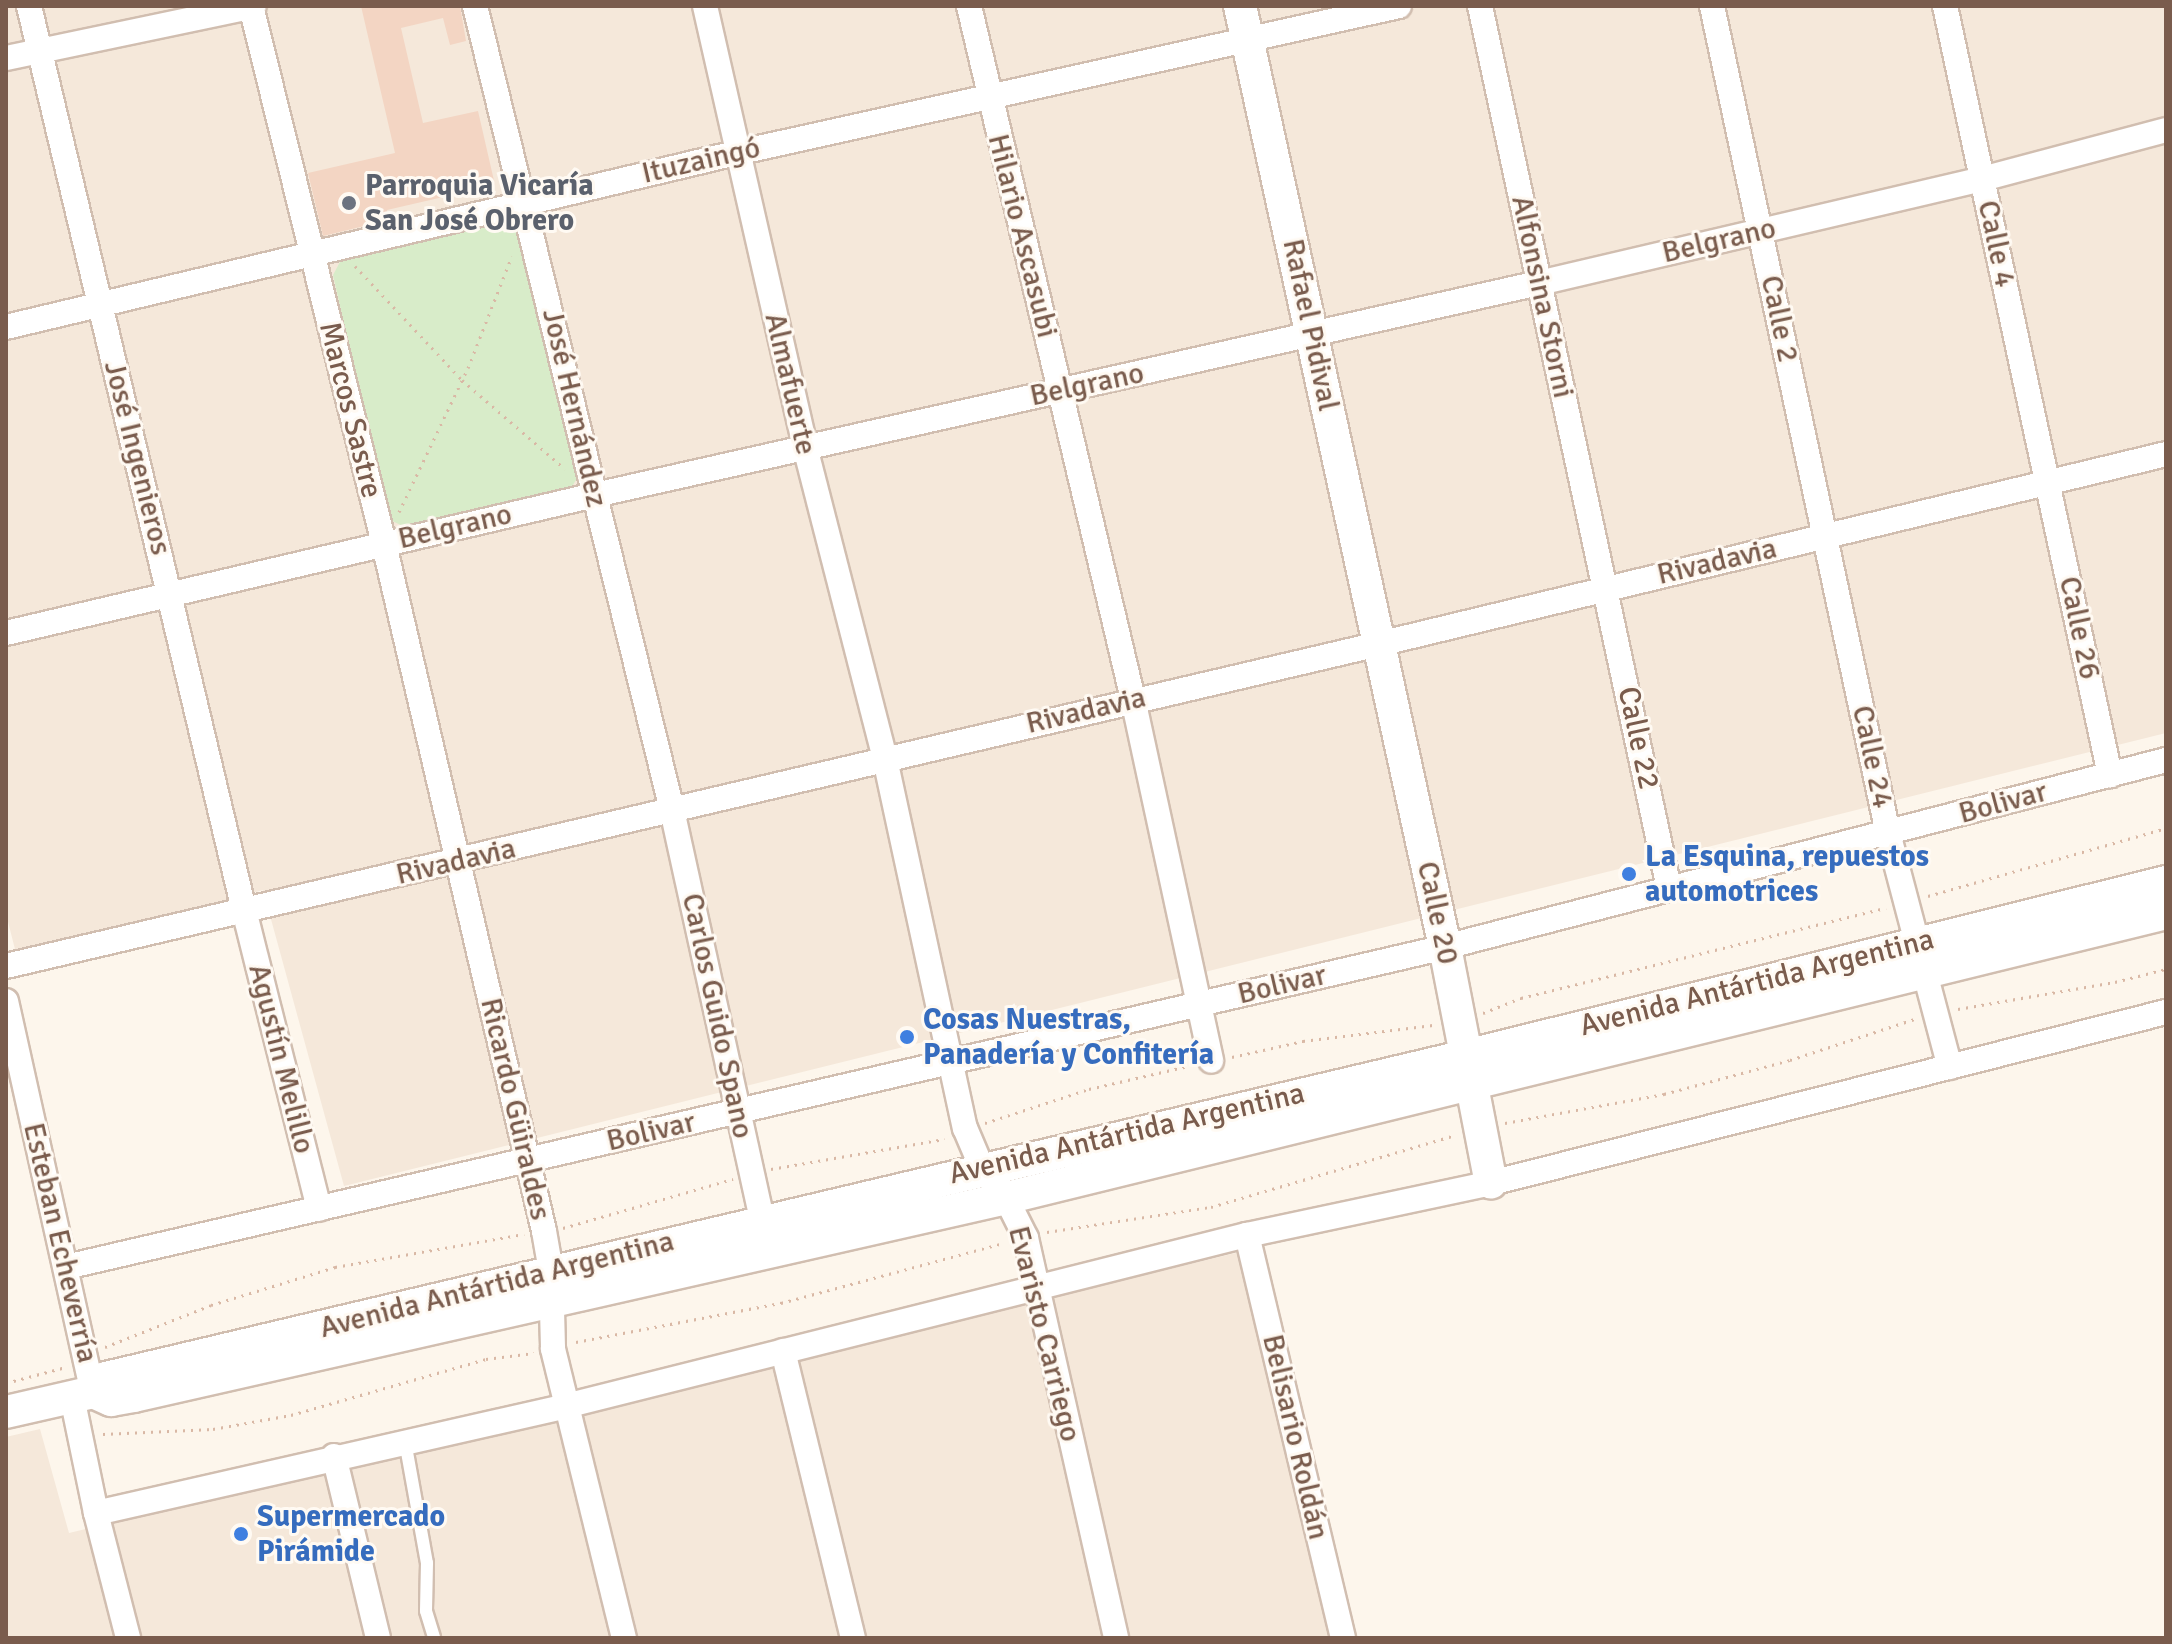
<!DOCTYPE html>
<meta charset="utf-8">
<style>
body{margin:0}
#map{position:relative;width:2172px;height:1644px;overflow:hidden;background:#fdf6ec;font-family:Signika,sans-serif}
div>[style]{position:absolute}
[style*='--x']{left:calc(var(--x)*1px);top:calc(var(--y)*1px);width:calc(var(--w)*1px);rotate:calc(var(--a)*1deg)}
.residential>*{inset:0;background:#f5e8da}
.green>*{inset:0;background:#d8ecc9}
.building>*{inset:0;background:#f3d5c3}
.path>*{height:3px;margin-top:-1.5px;transform-origin:0;background:repeating-linear-gradient(90deg,#d9b8a5 0 2px,transparent 0 8px)}
.roads{filter:drop-shadow(2px 0 #d1beb0) drop-shadow(-2px 0 #d1beb0) drop-shadow(0 2px #d1beb0) drop-shadow(0 -2px #d1beb0)}
.lane>*{height:12px;margin:-6px;padding:0 6px;transform-origin:6px;border-radius:6px;background:#fff}
.street>*{height:24px;margin:-12px;padding:0 12px;transform-origin:12px;border-radius:12px;background:#fff}
.secondary>*{height:32px;margin:-16px;padding:0 16px;transform-origin:16px;border-radius:16px;background:#fff}
.dots>*{width:22px;height:22px;translate:-50% -50%;box-sizing:border-box;border:4px solid #fffaf3;border-radius:50%}
span{translate:-50% -50%;white-space:nowrap;text-align:center;line-height:1.15;-webkit-text-stroke:6px #fffaf3;paint-order:stroke}
.street-label{font-size:30px;color:#7a5c4d}
.worship-label{font-size:30px;color:#5b616d;font-weight:700}
.left{translate:0 -50%;text-align:left}
.shop-label{font-size:30px;color:#366cbe;font-weight:700}
.frame{position:absolute;inset:0;border:8px solid #7a5c4d;pointer-events:none}
</style>
<div id="map">
<div class="residential">
<div style="clip-path:polygon(6px 6px,2166px 6px,2166px 733px,344px 1186px,263px 890px,18px 961px,6px 914px)"></div>
<div style="clip-path:polygon(1240px 1252px,1332px 1638px,6px 1638px,6px 1437px,40px 1429px,69px 1533px)"></div>
</div>
<div class="green">
<div style="clip-path:polygon(504px 220px,520px 228px,579px 475px,570px 490px,407px 528px,388px 519px,333px 275px,341px 260px)"></div>
</div>
<div class="building">
<div style="clip-path:polygon(361px 6px,460px 6px,466px 41px,450px 45px,443px 18px,401px 28px,423px 123px,478px 111px,495px 185px,387px 210px,389px 220px,323px 236px,308px 173px,395px 153px)"></div>
</div>
<div class="path">
<div style="--x:355;--y:266;--w:156;--a:46.8"></div>
<div style="--x:462;--y:380;--w:136;--a:40.8"></div>
<div style="--x:399;--y:512;--w:160;--a:-64.4"></div>
<div style="--x:468;--y:368;--w:120;--a:-68.6"></div>
<div style="--x:1928;--y:896;--w:248;--a:-15.9"></div>
<div style="--x:1958;--y:1009;--w:159;--a:-9.8"></div>
<div style="--x:2115;--y:982;--w:53;--a:-14.3"></div>
<div style="--x:1483;--y:1013;--w:41;--a:-21.5"></div>
<div style="--x:1521;--y:998;--w:376;--a:-13.9"></div>
<div style="--x:1232;--y:1057;--w:73;--a:-12.7"></div>
<div style="--x:1303;--y:1041;--w:131;--a:-7"></div>
<div style="--x:985;--y:1123;--w:109;--a:-18.1"></div>
<div style="--x:1089;--y:1089;--w:103;--a:-13"></div>
<div style="--x:1505;--y:1123;--w:162;--a:-10.3"></div>
<div style="--x:1664;--y:1094;--w:131;--a:-15.1"></div>
<div style="--x:1790;--y:1060;--w:132;--a:-18.2"></div>
<div style="--x:771;--y:1169;--w:176;--a:-9.8"></div>
<div style="--x:563;--y:1228;--w:177;--a:-16.1"></div>
<div style="--x:1047;--y:1232;--w:166;--a:-8.7"></div>
<div style="--x:1211;--y:1207;--w:254;--a:-16.4"></div>
<div style="--x:576;--y:1342;--w:209;--a:-10.8"></div>
<div style="--x:781;--y:1303;--w:231;--a:-15.1"></div>
<div style="--x:105;--y:1347;--w:114;--a:-21.6"></div>
<div style="--x:211;--y:1305;--w:130;--a:-17"></div>
<div style="--x:335;--y:1267;--w:192;--a:-9.9"></div>
<div style="--x:6;--y:1383;--w:62;--a:-14.9"></div>
<div style="--x:103;--y:1434;--w:110;--a:-2.6"></div>
<div style="--x:213;--y:1429;--w:79;--a:-10.2"></div>
<div style="--x:291;--y:1415;--w:203;--a:-16"></div>
<div style="--x:486;--y:1359;--w:48;--a:-7.1"></div>
</div>
<div class="roads">
<div class="lane">
<div style="--x:405;--y:1441;--w:124;--a:79.8"></div>
<div style="--x:427;--y:1563;--w:48;--a:91.2"></div>
<div style="--x:426;--y:1611;--w:28;--a:73"></div>
</div>
<div class="street">
<div style="--x:29;--y:6;--w:929;--a:76.62"></div>
<div style="--x:244;--y:910;--w:308;--a:75.9"></div>
<div style="--x:251;--y:6;--w:554;--a:76.11"></div>
<div style="--x:384;--y:544;--w:705;--a:76.89"></div>
<div style="--x:544;--y:1231;--w:41;--a:80.1"></div>
<div style="--x:551;--y:1271;--w:78;--a:88.5"></div>
<div style="--x:553;--y:1349;--w:298;--a:76.2"></div>
<div style="--x:475;--y:6;--w:828;--a:76.23"></div>
<div style="--x:672;--y:810;--w:421;--a:77.6"></div>
<div style="--x:705;--y:6;--w:452;--a:77.2"></div>
<div style="--x:805;--y:447;--w:322;--a:75.6"></div>
<div style="--x:885;--y:759;--w:378;--a:77.8"></div>
<div style="--x:965;--y:1128;--w:43;--a:67"></div>
<div style="--x:982;--y:1168;--w:38;--a:51"></div>
<div style="--x:1006;--y:1198;--w:45;--a:63.4"></div>
<div style="--x:1026;--y:1238;--w:410;--a:77.3"></div>
<div style="--x:969;--y:6;--w:712;--a:76.69"></div>
<div style="--x:1133;--y:699;--w:370;--a:77.8"></div>
<div style="--x:1480;--y:6;--w:902;--a:77.91"></div>
<div style="--x:1712;--y:6;--w:846;--a:77.99"></div>
<div style="--x:1888;--y:833;--w:242;--a:75.2"></div>
<div style="--x:1945;--y:6;--w:787;--a:77.89"></div>
<div style="--x:6;--y:58;--w:253;--a:-11.8"></div>
<div style="--x:6;--y:327;--w:750;--a:-13.41"></div>
<div style="--x:736;--y:153;--w:679;--a:-12.5"></div>
<div style="--x:6;--y:633;--w:605;--a:-13.19"></div>
<div style="--x:595;--y:495;--w:968;--a:-12.66"></div>
<div style="--x:1539;--y:283;--w:455;--a:-13.2"></div>
<div style="--x:1982;--y:179;--w:190;--a:-14.9"></div>
<div style="--x:6;--y:966;--w:1410;--a:-13.2"></div>
<div style="--x:1379;--y:644;--w:810;--a:-13.57"></div>
<div style="--x:6;--y:1001;--w:401;--a:77.5"></div>
<div style="--x:1247;--y:1235;--w:414;--a:76.6"></div>
<div style="--x:66;--y:1267;--w:1416;--a:-13.06"></div>
<div style="--x:1445;--y:947;--w:745;--a:-14.54"></div>
<div style="--x:783;--y:1351;--w:295;--a:76.3"></div>
<div style="--x:72;--y:1397;--w:118;--a:78.3"></div>
<div style="--x:96;--y:1513;--w:129;--a:75.6"></div>
<div style="--x:334;--y:1456;--w:187;--a:76.4"></div>
<div style="--x:96;--y:1513;--w:482;--a:-12.8"></div>
<div style="--x:566;--y:1406;--w:702;--a:-14.1"></div>
<div style="--x:1247;--y:1235;--w:249;--a:-12"></div>
<div style="--x:1491;--y:1183;--w:696;--a:-14.22"></div>
</div>
<div class="secondary">
<div style="--x:1240;--y:6;--w:963;--a:77.71"></div>
<div style="--x:1445;--y:947;--w:240;--a:79"></div>
<div style="--x:93;--y:1392;--w:20;--a:24"></div>
<div style="--x:111;--y:1400;--w:23;--a:-10"></div>
<div style="--x:134;--y:1396;--w:894;--a:-12.79"></div>
<div style="--x:1006;--y:1198;--w:1194;--a:-13.8"></div>
<div style="--x:6;--y:1412;--w:89;--a:-12.9"></div>
<div style="--x:93;--y:1392;--w:19;--a:-47"></div>
<div style="--x:106;--y:1378;--w:1398;--a:-13.32"></div>
<div style="--x:1466;--y:1056;--w:721;--a:-13.96"></div>
</div>
</div>
<div class="dots">
<div style="left:349px;top:203px;background:#6b7280"></div>
<div style="left:1629px;top:874px;background:#3f7fe0"></div>
<div style="left:907px;top:1037px;background:#3f7fe0"></div>
<div style="left:241px;top:1534px;background:#3f7fe0"></div>
</div>
<div class="street-label">
<span style="left:701px;top:161px;rotate:-13deg">Ituzaingó</span>
<span style="left:1022px;top:236px;rotate:76deg">Hilario Ascasubi</span>
<span style="left:1719px;top:241px;rotate:-13deg">Belgrano</span>
<span style="left:1996px;top:244px;rotate:78deg">Calle 4</span>
<span style="left:1542px;top:297px;rotate:78deg">Alfonsina Storni</span>
<span style="left:1779px;top:319px;rotate:78deg">Calle 2</span>
<span style="left:1310px;top:325px;rotate:78deg">Rafael Pidival</span>
<span style="left:790px;top:384px;rotate:77deg">Almafuerte</span>
<span style="left:1087px;top:385px;rotate:-12deg">Belgrano</span>
<span style="left:574px;top:408px;rotate:77deg">José Hernández</span>
<span style="left:350px;top:410px;rotate:76deg">Marcos Sastre</span>
<span style="left:137px;top:458px;rotate:76deg">José Ingenieros</span>
<span style="left:455px;top:527px;rotate:-13deg">Belgrano</span>
<span style="left:1717px;top:562px;rotate:-13deg">Rivadavia</span>
<span style="left:2079px;top:628px;rotate:78deg">Calle 26</span>
<span style="left:1086px;top:711px;rotate:-13deg">Rivadavia</span>
<span style="left:1638px;top:738px;rotate:78deg">Calle 22</span>
<span style="left:1872px;top:757px;rotate:78deg">Calle 24</span>
<span style="left:2003px;top:803px;rotate:-15deg">Bolivar</span>
<span style="left:456px;top:862px;rotate:-13deg">Rivadavia</span>
<span style="left:1437px;top:913px;rotate:78deg">Calle 20</span>
<span style="left:1757px;top:983px;rotate:-14deg">Avenida Antártida Argentina</span>
<span style="left:1282px;top:985px;rotate:-13deg">Bolivar</span>
<span style="left:717px;top:1016px;rotate:78deg">Carlos Guido Spano</span>
<span style="left:281px;top:1059px;rotate:76deg">Agustín Melillo</span>
<span style="left:515px;top:1109px;rotate:77deg">Ricardo Güiraldes</span>
<span style="left:651px;top:1132px;rotate:-13deg">Bolivar</span>
<span style="left:1127px;top:1134px;rotate:-13deg">Avenida Antártida Argentina</span>
<span style="left:60px;top:1243px;rotate:77deg">Esteban Echeverría</span>
<span style="left:497px;top:1285px;rotate:-14deg">Avenida Antártida Argentina</span>
<span style="left:1044px;top:1334px;rotate:76deg">Evaristo Carriego</span>
<span style="left:1295px;top:1437px;rotate:77deg">Belisario Roldán</span>
</div>
<div class="worship-label">
<span class="left" style="left:365px;top:203px">Parroquia Vicaría<br>San José Obrero</span>
</div>
<div class="shop-label">
<span class="left" style="left:1645px;top:874px">La Esquina, repuestos<br>automotrices</span>
<span class="left" style="left:923px;top:1037px">Cosas Nuestras,<br>Panadería y Confitería</span>
<span class="left" style="left:257px;top:1534px">Supermercado<br>Pirámide</span>
</div>
<div class="frame"></div>
</div>
